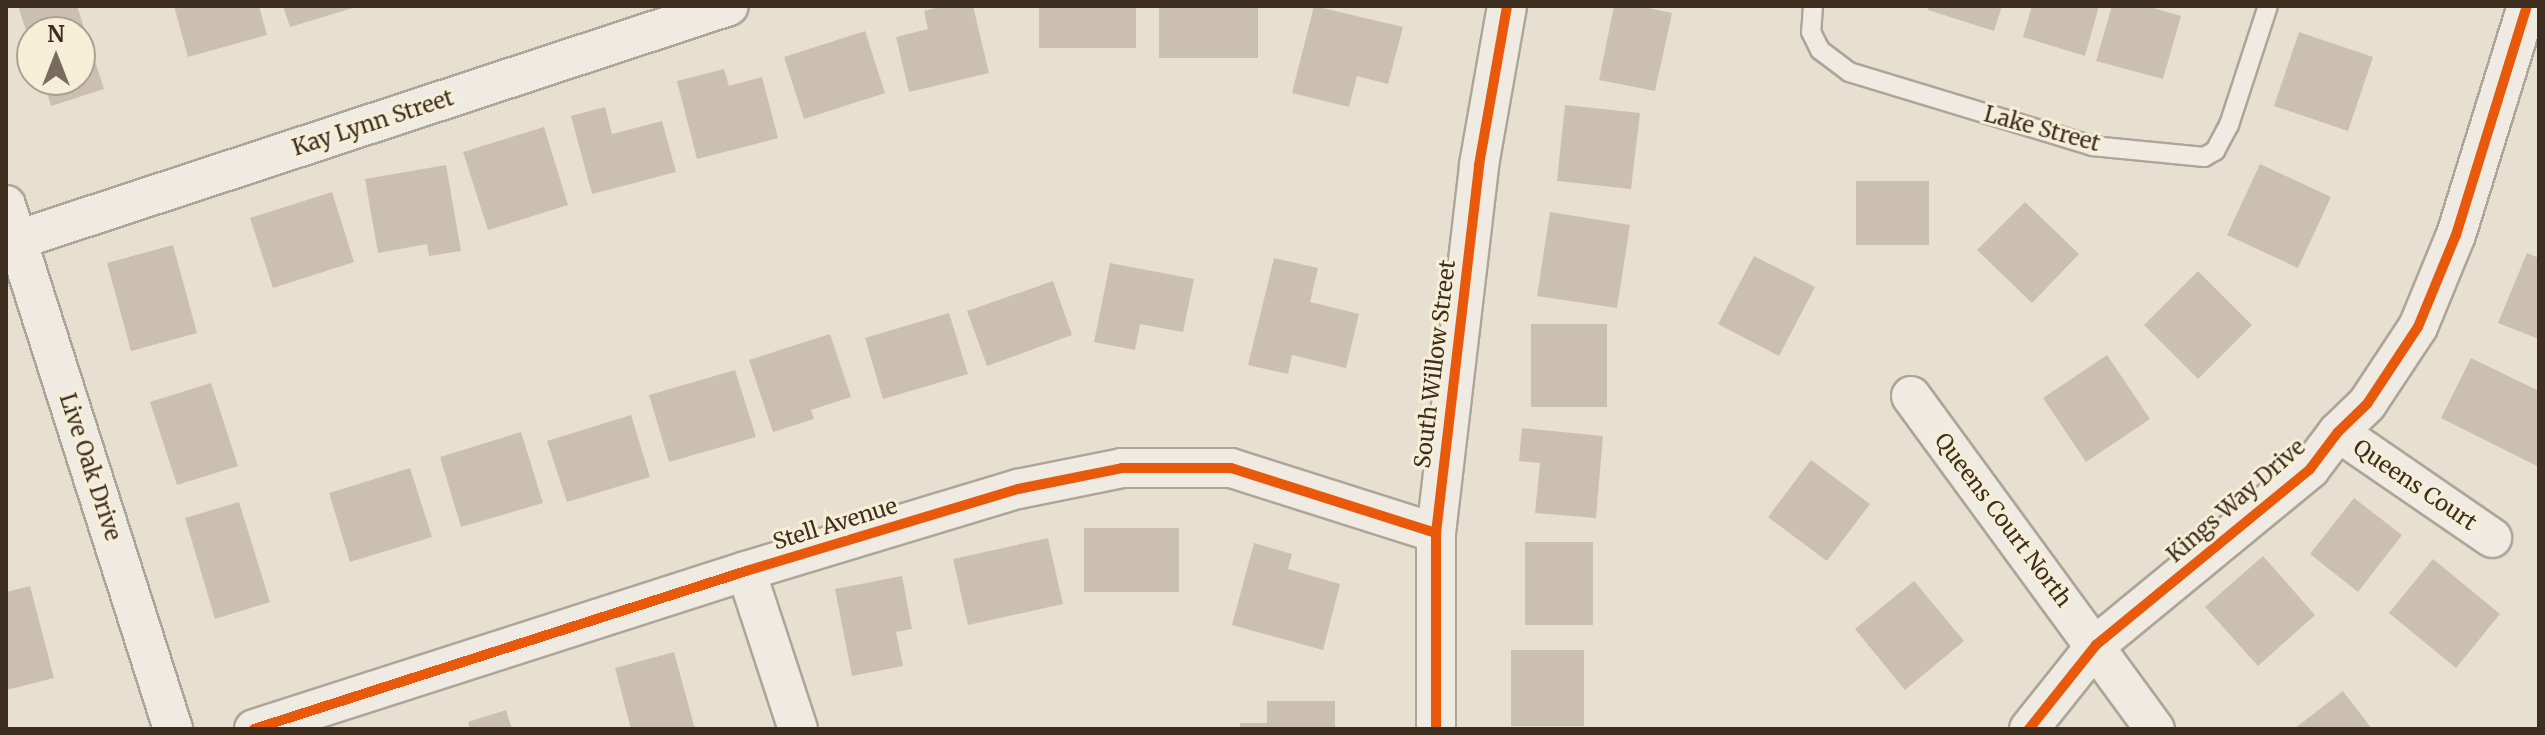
<!DOCTYPE html>
<style>
body{margin:0}
#map{position:relative;width:2545px;height:735px;overflow:hidden;background:#e7e0d1;font-family:Merriweather,serif}
div>[style]{position:absolute}
[style*='--x']{left:calc(var(--x)*1px);top:calc(var(--y)*1px);width:calc(var(--w)*1px);rotate:calc(var(--a)*1deg)}
.building>*{inset:0;background:#cbbfb2}
.roads{filter:drop-shadow(2px 0 #ada599) drop-shadow(-2px 0 #ada599) drop-shadow(0 2px #ada599) drop-shadow(0 -2px #ada599)}
.lane>*{height:18px;margin:-9px;padding:0 9px;transform-origin:9px;border-radius:9px;background:#efebe3}
.street>*{height:38px;margin:-19px;padding:0 19px;transform-origin:19px;border-radius:19px;background:#efebe3}
.cycleway>*{height:10px;margin:-5px;padding:0 5px;transform-origin:5px;border-radius:5px;background:#e8590c}
span{translate:-50% -50%;white-space:nowrap;text-align:center;line-height:1.15;-webkit-text-stroke:6px #f7eed8;paint-order:stroke}
.street-label{font-size:22px;color:#3d2e20}
.frame{position:absolute;inset:0;border:8px solid #3d2e20;pointer-events:none}
.north{position:absolute;left:16px;top:16px;width:80px;height:80px;box-sizing:border-box;background:#f7eed8;border:2px solid #ada18e;border-radius:50%;rotate:0deg;font-size:22px;font-weight:700;line-height:32px;text-align:center;color:#3d2e20}
.north::after{content:'';display:block;margin:auto;width:28px;height:36px;background:#786c5e;clip-path:polygon(50% 0,100% 100%,50% 72%,0 100%)}
</style>
<div id="map">
<div class="building">
<div style="clip-path:polygon(18px 6px,77px 6px,104px 89px,51px 106px,43px 80px,80px 80px,80px 32px,32px 32px,31px 46px)"></div>
<div style="clip-path:polygon(174px 6px,259px 6px,267px 35px,188px 57px)"></div>
<div style="clip-path:polygon(283px 6px,356px 6px,356px 7px,290px 27px)"></div>
<div style="clip-path:polygon(943px 6px,973px 6px,989px 73px,909px 92px,896px 37px,928px 29px,924px 11px)"></div>
<div style="clip-path:polygon(1039px 6px,1136px 6px,1136px 48px,1039px 48px)"></div>
<div style="clip-path:polygon(1159px 6px,1258px 6px,1258px 58px,1159px 58px)"></div>
<div style="clip-path:polygon(1314px 6px,1403px 27px,1388px 84px,1357px 76px,1349px 107px,1292px 93px)"></div>
<div style="clip-path:polygon(1614px 6px,1638px 6px,1672px 13px,1655px 91px,1599px 80px)"></div>
<div style="clip-path:polygon(1929px 6px,2002px 6px,1994px 31px,1928px 10px)"></div>
<div style="clip-path:polygon(2032px 6px,2099px 6px,2085px 56px,2023px 37px)"></div>
<div style="clip-path:polygon(2112px 6px,2146px 6px,2181px 16px,2163px 79px,2096px 61px)"></div>
<div style="clip-path:polygon(865px 31px,885px 93px,804px 119px,784px 57px)"></div>
<div style="clip-path:polygon(2299px 32px,2373px 57px,2348px 131px,2274px 106px)"></div>
<div style="clip-path:polygon(724px 69px,729px 86px,762px 77px,778px 138px,697px 159px,677px 81px)"></div>
<div style="clip-path:polygon(1565px 105px,1640px 113px,1631px 189px,1557px 181px)"></div>
<div style="clip-path:polygon(605px 107px,612px 134px,662px 121px,676px 172px,592px 194px,571px 116px)"></div>
<div style="clip-path:polygon(544px 127px,568px 205px,488px 230px,463px 152px)"></div>
<div style="clip-path:polygon(2260px 164px,2331px 197px,2298px 268px,2227px 235px)"></div>
<div style="clip-path:polygon(446px 165px,461px 251px,429px 256px,427px 244px,378px 253px,365px 179px)"></div>
<div style="clip-path:polygon(1856px 181px,1929px 181px,1929px 245px,1856px 245px)"></div>
<div style="clip-path:polygon(332px 192px,354px 262px,273px 288px,250px 218px)"></div>
<div style="clip-path:polygon(2025px 202px,2079px 254px,2032px 303px,1977px 250px)"></div>
<div style="clip-path:polygon(1550px 212px,1630px 225px,1617px 308px,1537px 296px)"></div>
<div style="clip-path:polygon(173px 245px,197px 333px,131px 351px,107px 263px)"></div>
<div style="clip-path:polygon(2527px 253px,2539px 258px,2539px 339px,2498px 323px)"></div>
<div style="clip-path:polygon(1754px 256px,1815px 287px,1779px 356px,1718px 324px)"></div>
<div style="clip-path:polygon(1274px 258px,1318px 268px,1310px 302px,1359px 314px,1346px 368px,1292px 355px,1288px 374px,1248px 365px)"></div>
<div style="clip-path:polygon(1110px 263px,1194px 279px,1183px 332px,1140px 324px,1135px 350px,1094px 342px)"></div>
<div style="clip-path:polygon(2198px 271px,2252px 325px,2198px 379px,2144px 325px)"></div>
<div style="clip-path:polygon(1053px 281px,1072px 335px,987px 366px,967px 311px)"></div>
<div style="clip-path:polygon(949px 313px,968px 374px,883px 399px,865px 338px)"></div>
<div style="clip-path:polygon(1531px 324px,1607px 324px,1607px 407px,1531px 407px)"></div>
<div style="clip-path:polygon(830px 334px,851px 397px,811px 410px,814px 419px,773px 432px,749px 360px)"></div>
<div style="clip-path:polygon(2107px 355px,2150px 419px,2086px 462px,2043px 398px)"></div>
<div style="clip-path:polygon(2471px 358px,2539px 391px,2539px 467px,2441px 418px)"></div>
<div style="clip-path:polygon(735px 370px,756px 437px,669px 462px,649px 395px)"></div>
<div style="clip-path:polygon(211px 383px,238px 466px,177px 485px,150px 402px)"></div>
<div style="clip-path:polygon(631px 415px,650px 477px,567px 502px,547px 441px)"></div>
<div style="clip-path:polygon(1522px 428px,1603px 436px,1596px 518px,1535px 513px,1540px 463px,1519px 461px)"></div>
<div style="clip-path:polygon(521px 432px,543px 503px,461px 527px,440px 457px)"></div>
<div style="clip-path:polygon(1811px 460px,1870px 504px,1827px 561px,1768px 517px)"></div>
<div style="clip-path:polygon(410px 468px,432px 537px,350px 562px,329px 493px)"></div>
<div style="clip-path:polygon(2354px 498px,2402px 535px,2358px 592px,2310px 554px)"></div>
<div style="clip-path:polygon(239px 502px,270px 602px,215px 619px,185px 518px)"></div>
<div style="clip-path:polygon(1084px 528px,1179px 528px,1179px 592px,1084px 592px)"></div>
<div style="clip-path:polygon(1048px 538px,1063px 604px,968px 625px,953px 559px)"></div>
<div style="clip-path:polygon(1525px 542px,1593px 542px,1593px 625px,1525px 625px)"></div>
<div style="clip-path:polygon(1254px 543px,1292px 554px,1288px 569px,1340px 584px,1323px 650px,1232px 625px)"></div>
<div style="clip-path:polygon(2263px 556px,2315px 615px,2258px 666px,2205px 607px)"></div>
<div style="clip-path:polygon(2433px 559px,2500px 614px,2456px 668px,2389px 613px)"></div>
<div style="clip-path:polygon(902px 576px,912px 629px,896px 632px,903px 666px,852px 676px,835px 589px)"></div>
<div style="clip-path:polygon(1914px 581px,1964px 641px,1905px 690px,1855px 629px)"></div>
<div style="clip-path:polygon(30px 586px,54px 678px,6px 690px,6px 592px)"></div>
<div style="clip-path:polygon(1511px 650px,1584px 650px,1584px 726px,1511px 726px)"></div>
<div style="clip-path:polygon(674px 652px,695px 729px,631px 729px,615px 668px)"></div>
<div style="clip-path:polygon(2343px 691px,2372px 729px,2294px 729px)"></div>
<div style="clip-path:polygon(1267px 701px,1335px 701px,1335px 729px,1240px 729px,1240px 723px,1267px 723px)"></div>
<div style="clip-path:polygon(506px 710px,512px 729px,470px 729px,468px 722px)"></div>
</div>
<div class="roads">
<div class="lane">
<div style="--x:1813;--y:6;--w:26;--a:94"></div>
<div style="--x:1811;--y:32;--w:20;--a:63"></div>
<div style="--x:1820;--y:50;--w:36;--a:37"></div>
<div style="--x:1849;--y:72;--w:254;--a:16.9"></div>
<div style="--x:2092;--y:146;--w:113;--a:5.6"></div>
<div style="--x:2204;--y:157;--w:13;--a:-29"></div>
<div style="--x:2215;--y:151;--w:30;--a:-62"></div>
<div style="--x:2229;--y:125;--w:125;--a:-71.9"></div>
</div>
<div class="street">
<div style="--x:6;--y:205;--w:550;--a:72.32"></div>
<div style="--x:17;--y:240;--w:749;--a:-18.19"></div>
<div style="--x:1911;--y:396;--w:413;--a:53.8"></div>
<div style="--x:2338;--y:432;--w:187;--a:34.5"></div>
<div style="--x:746;--y:571;--w:166;--a:71.8"></div>
<div style="--x:254;--y:729;--w:517;--a:-17.8"></div>
<div style="--x:746;--y:571;--w:284;--a:-16.8"></div>
<div style="--x:1018;--y:489;--w:106;--a:-11.4"></div>
<div style="--x:1122;--y:468;--w:109;--a:0"></div>
<div style="--x:1231;--y:468;--w:215;--a:17.6"></div>
<div style="--x:1436;--y:729;--w:196;--a:-90"></div>
<div style="--x:1436;--y:533;--w:371;--a:-83.3"></div>
<div style="--x:1479;--y:165;--w:161;--a:-80"></div>
<div style="--x:2029;--y:729;--w:107;--a:-51.4"></div>
<div style="--x:2096;--y:645;--w:277;--a:-39.4"></div>
<div style="--x:2310;--y:469;--w:46;--a:-52.9"></div>
<div style="--x:2338;--y:432;--w:40;--a:-44"></div>
<div style="--x:2367;--y:404;--w:92;--a:-56.5"></div>
<div style="--x:2418;--y:327;--w:100;--a:-67.6"></div>
<div style="--x:2456;--y:235;--w:240;--a:-72.8"></div>
</div>
</div>
<div class="cycleway">
<div style="--x:254;--y:729;--w:517;--a:-17.8"></div>
<div style="--x:746;--y:571;--w:284;--a:-16.8"></div>
<div style="--x:1018;--y:489;--w:106;--a:-11.4"></div>
<div style="--x:1122;--y:468;--w:109;--a:0"></div>
<div style="--x:1231;--y:468;--w:215;--a:17.6"></div>
<div style="--x:1436;--y:729;--w:196;--a:-90"></div>
<div style="--x:1436;--y:533;--w:371;--a:-83.3"></div>
<div style="--x:1479;--y:165;--w:161;--a:-80"></div>
<div style="--x:2029;--y:729;--w:107;--a:-51.4"></div>
<div style="--x:2096;--y:645;--w:277;--a:-39.4"></div>
<div style="--x:2310;--y:469;--w:46;--a:-52.9"></div>
<div style="--x:2338;--y:432;--w:40;--a:-44"></div>
<div style="--x:2367;--y:404;--w:92;--a:-56.5"></div>
<div style="--x:2418;--y:327;--w:100;--a:-67.6"></div>
<div style="--x:2456;--y:235;--w:240;--a:-72.8"></div>
</div>
<div class="street-label">
<span style="left:373px;top:123px;rotate:-18deg">Kay Lynn Street</span>
<span style="left:2042px;top:129px;rotate:15deg">Lake Street</span>
<span style="left:1435px;top:364px;rotate:-83deg">South Willow Street</span>
<span style="left:90px;top:467px;rotate:72deg">Live Oak Drive</span>
<span style="left:2415px;top:485px;rotate:34deg">Queens Court</span>
<span style="left:2236px;top:501px;rotate:-41deg">Kings Way Drive</span>
<span style="left:2003px;top:520px;rotate:53deg">Queens Court North</span>
<span style="left:835px;top:524px;rotate:-17deg">Stell Avenue</span>
</div>
<div class="frame"></div>
<div class="north">N</div>
</div>
